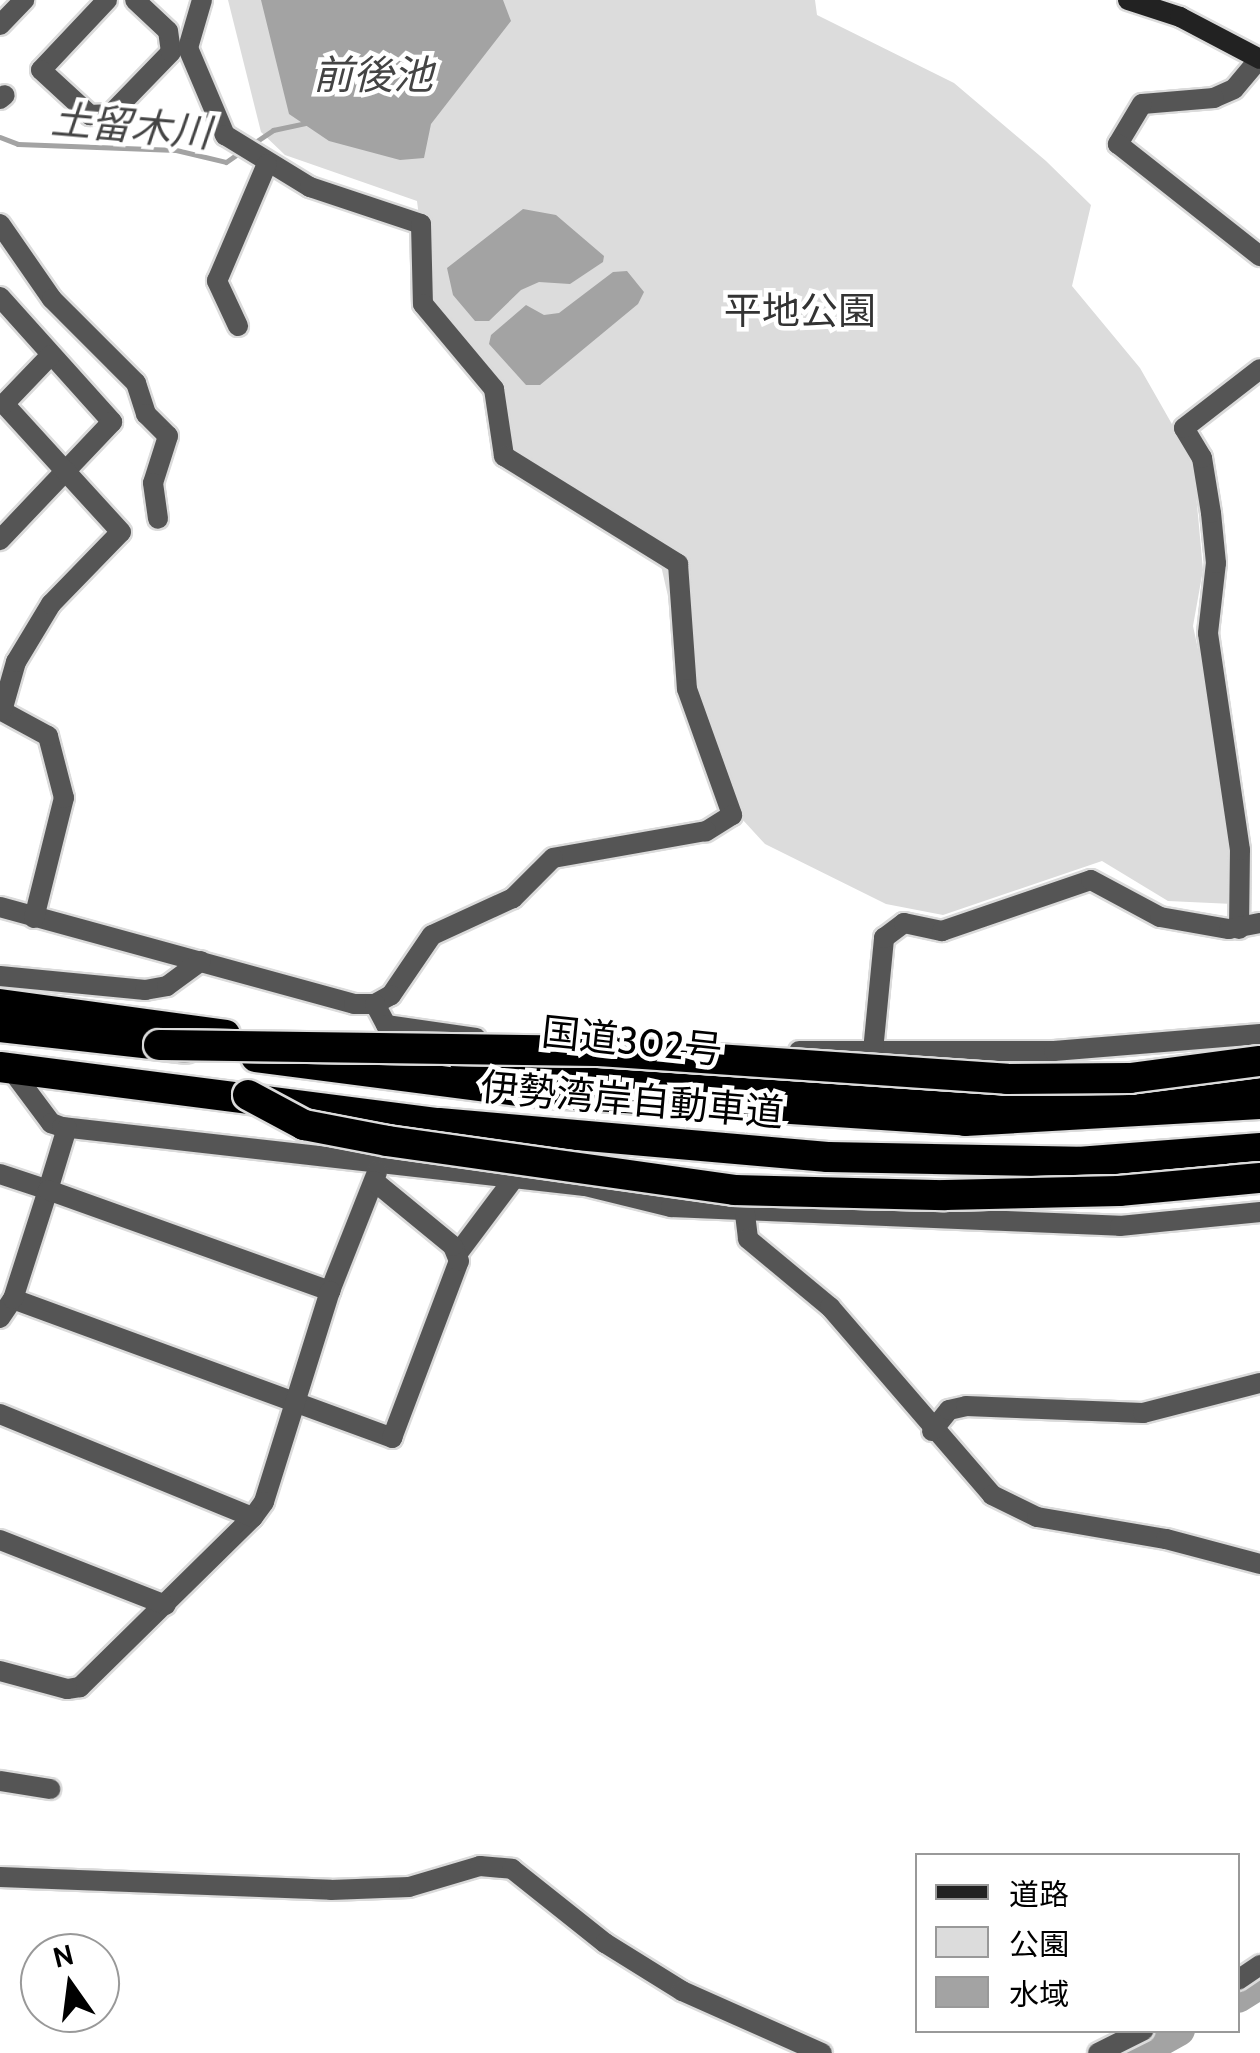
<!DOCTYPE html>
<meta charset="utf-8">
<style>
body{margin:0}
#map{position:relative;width:1260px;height:2053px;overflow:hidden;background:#fff;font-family:Cabin,"Noto Sans JP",sans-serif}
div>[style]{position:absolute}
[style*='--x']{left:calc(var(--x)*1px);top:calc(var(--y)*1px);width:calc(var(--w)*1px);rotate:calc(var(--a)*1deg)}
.green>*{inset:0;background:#dcdcdc}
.water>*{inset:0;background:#a3a3a3}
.stream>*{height:5px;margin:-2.5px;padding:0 2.5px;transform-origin:2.5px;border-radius:2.5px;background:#a3a3a3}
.river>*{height:32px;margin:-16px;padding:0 16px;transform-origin:16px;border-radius:16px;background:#a3a3a3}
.roads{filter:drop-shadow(2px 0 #dbdbdb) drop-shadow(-2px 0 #dbdbdb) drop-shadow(0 2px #dbdbdb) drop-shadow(0 -2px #dbdbdb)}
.minor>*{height:20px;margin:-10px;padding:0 10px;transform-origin:10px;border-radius:10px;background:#555}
.secondary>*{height:20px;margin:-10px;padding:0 10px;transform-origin:10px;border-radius:10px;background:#222}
.trunk>*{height:28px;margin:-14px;padding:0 14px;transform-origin:14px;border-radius:14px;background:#000}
.motorway>*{height:30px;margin:-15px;padding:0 15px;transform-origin:15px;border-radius:15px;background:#000}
.bridges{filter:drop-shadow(2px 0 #dbdbdb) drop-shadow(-2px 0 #dbdbdb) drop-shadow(0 2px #dbdbdb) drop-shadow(0 -2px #dbdbdb)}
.motorway-bridge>*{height:30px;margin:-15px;padding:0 15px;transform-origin:15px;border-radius:15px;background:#000}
span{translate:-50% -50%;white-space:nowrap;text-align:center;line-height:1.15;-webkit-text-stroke:9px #fff;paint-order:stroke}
.park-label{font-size:38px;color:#333}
.street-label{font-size:38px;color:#000}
.water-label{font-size:40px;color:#444;font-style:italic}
.legend{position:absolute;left:915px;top:1853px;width:325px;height:180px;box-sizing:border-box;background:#fff;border:2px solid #999;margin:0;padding:12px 18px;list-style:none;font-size:30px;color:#000}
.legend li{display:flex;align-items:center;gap:20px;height:50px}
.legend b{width:50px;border:2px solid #999}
.north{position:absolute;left:20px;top:1933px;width:100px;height:100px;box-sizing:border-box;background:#fff;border:2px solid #999;border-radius:50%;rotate:346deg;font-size:28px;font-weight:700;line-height:40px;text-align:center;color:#000}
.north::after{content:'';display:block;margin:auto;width:35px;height:45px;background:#000;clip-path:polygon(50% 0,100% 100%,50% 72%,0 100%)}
</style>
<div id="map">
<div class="green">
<div style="clip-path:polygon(228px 0,815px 0,817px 15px,954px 83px,1046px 161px,1091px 205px,1072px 286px,1140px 368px,1193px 461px,1203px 570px,1193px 626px,1219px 746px,1233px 904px,1168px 901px,1102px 861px,943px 915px,886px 904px,765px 844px,731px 807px,698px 728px,657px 548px,538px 479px,507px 444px,489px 391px,431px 312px,417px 201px,285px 155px,261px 132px)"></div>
</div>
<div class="water">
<div style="clip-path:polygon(261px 0,503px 0,511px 21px,431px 124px,424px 158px,400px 160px,329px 141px,289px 114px)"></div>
<div style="clip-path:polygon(523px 209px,556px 215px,604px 256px,603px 262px,570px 284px,539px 282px,521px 290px,489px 321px,475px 321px,453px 295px,447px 268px)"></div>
<div style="clip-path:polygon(627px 271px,644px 292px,638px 304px,540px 385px,526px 385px,489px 344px,491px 335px,526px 305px,544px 315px,559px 313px,613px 272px)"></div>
</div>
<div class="stream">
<div style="--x:0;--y:137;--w:19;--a:21"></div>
<div style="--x:18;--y:144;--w:158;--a:2.2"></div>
<div style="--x:176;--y:150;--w:51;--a:13.5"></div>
<div style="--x:226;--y:162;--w:19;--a:-35"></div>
<div style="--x:251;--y:145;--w:27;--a:-34"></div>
<div style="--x:273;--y:130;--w:33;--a:-12"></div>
</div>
<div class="river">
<div style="--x:1238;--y:1997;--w:26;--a:-32"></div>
<div style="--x:1138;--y:2053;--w:47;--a:-29.3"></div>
</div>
<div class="roads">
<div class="minor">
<div style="--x:107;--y:0;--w:96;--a:133.3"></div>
<div style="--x:41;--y:70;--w:67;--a:42.6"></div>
<div style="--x:90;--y:115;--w:21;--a:-3"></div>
<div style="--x:111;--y:114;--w:86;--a:-45.9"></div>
<div style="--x:171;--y:52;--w:21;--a:-98"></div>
<div style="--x:168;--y:31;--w:45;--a:-136.8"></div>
<div style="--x:202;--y:0;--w:50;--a:106.3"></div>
<div style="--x:188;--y:48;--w:95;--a:67"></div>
<div style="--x:225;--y:135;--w:100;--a:31.5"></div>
<div style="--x:310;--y:187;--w:117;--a:18.4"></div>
<div style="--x:421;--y:224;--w:80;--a:88.6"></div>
<div style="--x:423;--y:304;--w:111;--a:50.1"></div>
<div style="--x:494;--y:389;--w:68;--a:81.5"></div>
<div style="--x:504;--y:456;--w:205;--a:31.8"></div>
<div style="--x:678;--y:564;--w:125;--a:85.9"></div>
<div style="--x:687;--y:689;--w:134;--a:70.3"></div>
<div style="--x:732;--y:815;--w:31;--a:148"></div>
<div style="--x:706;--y:831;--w:155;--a:170"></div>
<div style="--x:553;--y:858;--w:57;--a:135"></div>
<div style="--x:513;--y:898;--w:89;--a:155.4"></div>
<div style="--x:432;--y:935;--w:73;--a:124.3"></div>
<div style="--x:391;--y:995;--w:18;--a:151"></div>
<div style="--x:0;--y:25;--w:35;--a:-46"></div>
<div style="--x:1260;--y:58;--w:40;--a:130"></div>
<div style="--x:1234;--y:89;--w:22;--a:156"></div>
<div style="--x:1214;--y:98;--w:72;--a:175.2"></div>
<div style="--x:1142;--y:104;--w:47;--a:121"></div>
<div style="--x:1118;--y:144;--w:181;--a:38.3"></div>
<div style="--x:0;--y:99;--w:6;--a:-39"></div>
<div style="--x:0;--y:224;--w:91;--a:55.3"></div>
<div style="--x:52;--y:299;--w:119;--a:45"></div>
<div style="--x:136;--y:383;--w:33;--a:72"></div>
<div style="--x:146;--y:414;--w:31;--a:45"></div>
<div style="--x:168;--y:436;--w:49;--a:107.7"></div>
<div style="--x:153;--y:483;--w:36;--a:82"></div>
<div style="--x:0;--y:297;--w:168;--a:48.1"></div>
<div style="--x:112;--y:422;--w:163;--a:133.5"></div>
<div style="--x:238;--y:326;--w:50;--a:-115"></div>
<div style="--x:217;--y:281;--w:127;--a:-66.9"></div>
<div style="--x:0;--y:907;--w:367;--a:15.3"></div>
<div style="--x:354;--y:1004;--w:21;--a:0"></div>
<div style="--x:375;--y:1004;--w:24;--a:62"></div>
<div style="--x:386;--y:1025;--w:91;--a:8.2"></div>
<div style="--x:34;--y:918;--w:124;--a:-76"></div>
<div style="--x:64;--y:798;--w:64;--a:-104.5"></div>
<div style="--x:48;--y:736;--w:52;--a:-151.5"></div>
<div style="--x:2;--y:711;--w:51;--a:-74.1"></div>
<div style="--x:16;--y:662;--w:68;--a:-58.9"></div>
<div style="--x:51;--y:604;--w:100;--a:-45.8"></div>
<div style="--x:121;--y:532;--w:173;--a:-132.4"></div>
<div style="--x:4;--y:404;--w:68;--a:-46.2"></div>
<div style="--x:1239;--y:929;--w:79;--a:-89.3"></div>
<div style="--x:1240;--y:850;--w:219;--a:-98.4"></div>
<div style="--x:1208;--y:633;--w:70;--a:-83.5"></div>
<div style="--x:1216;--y:563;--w:50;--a:-95.7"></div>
<div style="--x:1211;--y:513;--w:56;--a:-99.3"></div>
<div style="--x:1202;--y:458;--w:35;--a:-121"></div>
<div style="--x:1184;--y:428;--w:96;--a:-37.8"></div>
<div style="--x:0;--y:976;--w:146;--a:5.5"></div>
<div style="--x:145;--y:990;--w:22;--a:-10"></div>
<div style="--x:167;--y:986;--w:42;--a:-36.3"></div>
<div style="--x:799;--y:1051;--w:255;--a:0"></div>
<div style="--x:1054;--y:1051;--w:207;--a:-4.7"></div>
<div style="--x:873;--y:1051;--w:114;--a:-84.4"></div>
<div style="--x:884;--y:938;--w:25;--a:-37"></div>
<div style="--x:904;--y:923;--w:39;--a:12"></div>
<div style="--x:942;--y:931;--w:157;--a:-18.9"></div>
<div style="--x:1091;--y:880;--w:78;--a:28.2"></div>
<div style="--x:1160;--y:917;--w:70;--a:9.9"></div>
<div style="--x:1229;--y:929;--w:32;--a:-11"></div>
<div style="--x:16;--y:1076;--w:59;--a:53.3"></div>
<div style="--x:51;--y:1123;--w:12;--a:20"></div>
<div style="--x:62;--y:1127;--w:526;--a:6.44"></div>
<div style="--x:585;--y:1186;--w:89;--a:13.7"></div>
<div style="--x:671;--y:1207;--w:449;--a:2.4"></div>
<div style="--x:1120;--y:1226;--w:141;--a:-5.7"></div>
<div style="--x:0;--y:1174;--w:51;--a:18.4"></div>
<div style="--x:48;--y:1190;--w:65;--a:-73"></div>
<div style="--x:745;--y:1214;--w:25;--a:83"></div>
<div style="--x:748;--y:1239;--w:107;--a:39.7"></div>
<div style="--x:830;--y:1307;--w:248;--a:49.2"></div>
<div style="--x:992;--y:1495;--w:50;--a:26.1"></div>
<div style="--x:1037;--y:1517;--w:131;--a:9.7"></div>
<div style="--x:1166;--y:1539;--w:97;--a:14.9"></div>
<div style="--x:458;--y:1253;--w:90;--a:-53.1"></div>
<div style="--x:330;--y:1291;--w:128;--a:-68.4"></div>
<div style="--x:13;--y:1299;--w:404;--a:20.1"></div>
<div style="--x:392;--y:1438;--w:189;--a:-69.3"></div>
<div style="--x:459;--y:1261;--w:16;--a:-112"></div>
<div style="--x:453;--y:1246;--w:102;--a:-140.6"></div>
<div style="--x:0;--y:1318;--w:23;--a:-56"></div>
<div style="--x:13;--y:1299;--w:114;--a:-72.2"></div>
<div style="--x:48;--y:1190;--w:300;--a:19.7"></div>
<div style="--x:330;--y:1291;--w:221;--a:107.4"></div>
<div style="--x:264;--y:1502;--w:19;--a:126"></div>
<div style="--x:253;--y:1517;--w:243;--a:135.5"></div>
<div style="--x:80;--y:1687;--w:13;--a:171"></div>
<div style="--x:67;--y:1689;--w:69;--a:-165"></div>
<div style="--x:0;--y:1414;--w:273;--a:22.2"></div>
<div style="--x:932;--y:1431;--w:27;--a:-51"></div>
<div style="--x:949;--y:1410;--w:17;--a:-13"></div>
<div style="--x:966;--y:1406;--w:177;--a:2.3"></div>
<div style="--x:1143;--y:1413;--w:121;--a:-14.4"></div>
<div style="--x:0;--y:1540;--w:178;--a:21.4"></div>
<div style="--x:0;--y:1781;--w:51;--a:9.1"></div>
<div style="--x:0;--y:1877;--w:331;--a:2.2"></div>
<div style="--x:331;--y:1890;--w:78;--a:-2.2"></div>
<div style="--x:409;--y:1887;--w:74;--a:-16.5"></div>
<div style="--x:480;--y:1866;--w:32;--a:5"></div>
<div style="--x:512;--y:1869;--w:119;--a:38.5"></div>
<div style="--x:605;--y:1943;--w:91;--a:31.9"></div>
<div style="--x:682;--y:1991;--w:153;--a:23.9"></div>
<div style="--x:1238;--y:1980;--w:27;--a:-34"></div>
<div style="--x:1098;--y:2053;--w:51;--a:-26.6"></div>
</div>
<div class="secondary">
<div style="--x:1128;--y:0;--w:55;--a:18.1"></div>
<div style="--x:1180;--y:17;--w:90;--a:27.7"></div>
</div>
<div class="trunk">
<div style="--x:0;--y:1003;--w:228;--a:7.8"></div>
<div style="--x:463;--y:1060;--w:282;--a:5.9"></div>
<div style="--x:744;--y:1089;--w:334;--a:1.4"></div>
<div style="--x:1078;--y:1097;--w:182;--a:-3.8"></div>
</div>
<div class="motorway">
<div style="--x:0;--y:1027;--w:187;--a:6.4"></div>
<div style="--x:256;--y:1057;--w:265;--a:7.4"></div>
<div style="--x:519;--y:1091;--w:447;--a:3.8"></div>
<div style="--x:965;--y:1121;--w:295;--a:-3.3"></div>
<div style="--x:0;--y:1067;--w:443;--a:7.3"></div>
<div style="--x:439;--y:1123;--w:390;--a:5"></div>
<div style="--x:828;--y:1157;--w:250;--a:1.1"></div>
<div style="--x:1078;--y:1162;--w:183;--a:-4.4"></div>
</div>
</div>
<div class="bridges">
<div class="motorway-bridge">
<div style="--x:159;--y:1045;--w:440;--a:0.8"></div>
<div style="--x:599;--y:1051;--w:409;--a:3.9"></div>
<div style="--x:1007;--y:1079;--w:123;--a:-0.5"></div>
<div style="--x:1130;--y:1078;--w:131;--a:-7.5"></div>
<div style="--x:248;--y:1095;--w:64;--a:28.2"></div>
<div style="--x:304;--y:1125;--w:85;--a:10.9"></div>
<div style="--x:387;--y:1141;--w:350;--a:8"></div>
<div style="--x:734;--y:1190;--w:211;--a:1.4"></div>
<div style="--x:945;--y:1195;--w:174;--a:-1.3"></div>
<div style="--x:1119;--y:1191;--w:142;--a:-5.3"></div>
</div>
</div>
<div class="park-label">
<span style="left:800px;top:311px">平地公園</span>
</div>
<div class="street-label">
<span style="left:632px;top:1041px;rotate:6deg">国道302号</span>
<span style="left:632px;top:1100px;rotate:5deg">伊勢湾岸自動車道</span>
</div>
<div class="water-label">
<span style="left:373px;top:75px">前後池</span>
<span style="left:131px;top:126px;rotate:5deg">土留木川</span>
</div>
<ul class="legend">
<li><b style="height:12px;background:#222"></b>道路</li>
<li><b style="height:28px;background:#dcdcdc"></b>公園</li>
<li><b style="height:28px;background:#a3a3a3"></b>水域</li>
</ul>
<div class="north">N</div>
</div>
